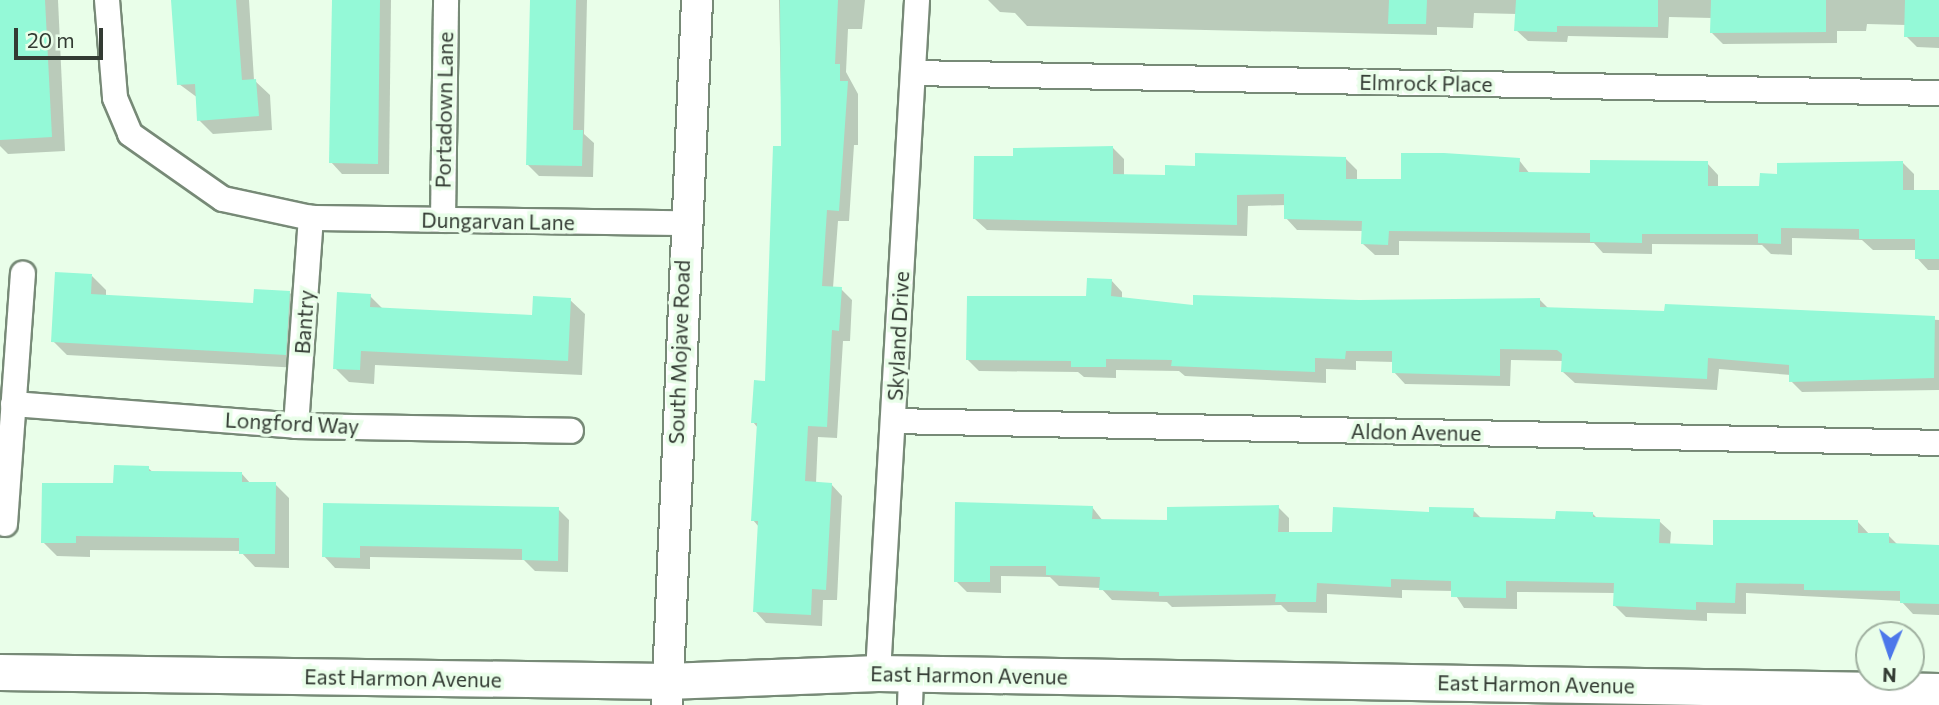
<!DOCTYPE html>
<style>
body{margin:0}
#map{position:relative;width:1939px;height:705px;overflow:hidden;background:#e9fee9;font-family:Commissioner,sans-serif}
div>[style]{position:absolute}
[style*='--x']{left:calc(var(--x)*1px);top:calc(var(--y)*1px);width:calc(var(--w)*1px);rotate:calc(var(--a)*1deg)}
.shadow>*{inset:0;background:#0003}
.building>*{inset:0;background:#94f9d7}
.roads{filter:drop-shadow(2px 0 #778a77) drop-shadow(-2px 0 #778a77) drop-shadow(0 2px #778a77) drop-shadow(0 -2px #778a77)}
.minor>*{height:24px;margin:-12px;padding:0 12px;transform-origin:12px;border-radius:12px;background:#fff}
.tertiary>*{height:30px;margin:-15px;padding:0 15px;transform-origin:15px;border-radius:15px;background:#fff}
.secondary>*{height:35px;margin:-17.5px;padding:0 17.5px;transform-origin:17.5px;border-radius:17.5px;background:#fff}
span{translate:-50% -50%;white-space:nowrap;text-align:center;line-height:1.15;-webkit-text-stroke:7px #e9fee9;paint-order:stroke}
.street-label{font-size:21px;color:#333b33}
.north{position:absolute;left:1855px;top:621px;width:70px;height:70px;box-sizing:border-box;background:#e9fee9;border:2px solid #a0b0a0;border-radius:50%;rotate:182deg;font-size:19px;font-weight:700;line-height:28px;text-align:center;color:#333b33}
.north::after{content:'';display:block;margin:auto;width:24px;height:32px;background:#4c77ea;clip-path:polygon(50% 0,100% 100%,50% 72%,0 100%)}
.scale{position:absolute;left:14px;top:28px;width:89px;height:32px;box-sizing:border-box;border:4px solid #333b33;border-top:0;padding-left:9px;font-size:21px;line-height:24px;white-space:nowrap;color:#333b33;-webkit-text-stroke:5px #e9fee9;paint-order:stroke}
</style>
<div id="map">
<div class="shadow">
<div style="clip-path:polygon(0 0,58px 0,65px 151px,8px 154px,0 146px)"></div>
<div style="clip-path:polygon(173px 0,249px 0,254px 80px,270px 95px,272px 130px,213px 134px,199px 120px,198px 98px,179px 84px)"></div>
<div style="clip-path:polygon(334px 0,391px 0,389px 174px,342px 174px,331px 162px)"></div>
<div style="clip-path:polygon(531px 0,587px 0,584px 134px,594px 143px,593px 177px,539px 176px,528px 165px)"></div>
<div style="clip-path:polygon(779px 0,865px 0,862px 29px,848px 29px,846px 72px,858px 94px,858px 145px,854px 145px,849px 221px,838px 221px,833px 288px,841px 289px,852px 300px,850px 341px,843px 341px,837px 438px,818px 437px,816px 483px,831px 484px,842px 496px,837px 600px,823px 600px,822px 626px,766px 623px,755px 611px,759px 527px,753px 520px,758px 428px,753px 422px,766px 383px,782px 148px)"></div>
<div style="clip-path:polygon(988px 0,1939px 0,1939px 48px,1917px 47px,1906px 36px,1906px 25px,1867px 24px,1866px 31px,1837px 31px,1837px 43px,1723px 44px,1712px 33px,1712px 18px,1669px 17px,1668px 38px,1568px 36px,1567px 42px,1528px 41px,1516px 30px,1517px 14px,1474px 13px,1473px 28px,1437px 27px,1437px 35px,1027px 26px,1015px 13px,1000px 12px)"></div>
<div style="clip-path:polygon(1113px 148px,1124px 159px,1124px 176px,1166px 177px,1197px 168px,1346px 159px,1357px 170px,1357px 180px,1403px 181px,1519px 160px,1530px 174px,1591px 175px,1707px 163px,1718px 175px,1718px 188px,1761px 188px,1779px 176px,1903px 163px,1914px 174px,1914px 191px,1939px 191px,1939px 270px,1928px 270px,1917px 258px,1917px 250px,1873px 250px,1862px 240px,1792px 238px,1792px 255px,1771px 254px,1762px 245px,1652px 244px,1652px 254px,1603px 253px,1594px 243px,1399px 241px,1399px 255px,1375px 255px,1363px 244px,1363px 231px,1297px 230px,1286px 218px,1286px 205px,1248px 206px,1247px 236px,987px 230px,975px 219px,1015px 158px)"></div>
<div style="clip-path:polygon(92px 276px,106px 290px,106px 297px,255px 305px,290px 293px,304px 307px,300px 368px,67px 355px,53px 341px)"></div>
<div style="clip-path:polygon(1111px 280px,1122px 292px,1122px 299px,1195px 307px,1539px 299px,1549px 309px,1666px 312px,1666px 306px,1939px 320px,1939px 390px,1802px 392px,1791px 381px,1791px 375px,1719px 369px,1717px 390px,1575px 383px,1563px 372px,1563px 361px,1511px 360px,1510px 386px,1405px 384px,1394px 372px,1394px 362px,1356px 361px,1356px 370px,1326px 369px,1326px 383px,1185px 376px,1179px 371px,1116px 370px,1116px 378px,1084px 377px,1078px 372px,979px 371px,967px 359px,1088px 298px)"></div>
<div style="clip-path:polygon(370px 296px,383px 309px,534px 317px,570px 300px,585px 314px,582px 375px,375px 365px,374px 384px,349px 382px,335px 368px)"></div>
<div style="clip-path:polygon(148px 468px,154px 473px,242px 474px,251px 484px,275px 484px,289px 498px,289px 568px,255px 567px,240px 551px,90px 550px,90px 557px,57px 556px,43px 542px,115px 485px)"></div>
<div style="clip-path:polygon(325px 504px,558px 509px,569px 520px,568px 572px,535px 571px,524px 560px,370px 557px,370px 569px,335px 568px,324px 556px)"></div>
<div style="clip-path:polygon(1092px 507px,1103px 521px,1169px 522px,1278px 507px,1289px 518px,1289px 534px,1333px 534px,1431px 514px,1473px 510px,1482px 519px,1557px 521px,1592px 513px,1597px 518px,1659px 521px,1671px 532px,1670px 545px,1714px 547px,1858px 522px,1869px 534px,1888px 535px,1898px 545px,1939px 546px,1939px 615px,1913px 614px,1901px 601px,1746px 593px,1746px 614px,1707px 613px,1707px 621px,1626px 617px,1615px 606px,1615px 593px,1517px 592px,1517px 609px,1464px 608px,1453px 591px,1402px 590px,1402px 598px,1327px 594px,1327px 613px,1288px 612px,1281px 605px,1172px 607px,1167px 602px,1112px 600px,1101px 588px,1059px 586px,1050px 577px,1001px 576px,1001px 593px,967px 592px,956px 581px)"></div>
</div>
<div class="building">
<div style="clip-path:polygon(0 0,45px 0,52px 137px,0 140px)"></div>
<div style="clip-path:polygon(171px 0,236px 0,242px 80px,256px 79px,259px 116px,197px 121px,195px 84px,177px 85px)"></div>
<div style="clip-path:polygon(332px 0,380px 0,378px 164px,329px 163px)"></div>
<div style="clip-path:polygon(530px 0,576px 0,573px 130px,583px 130px,582px 166px,526px 165px)"></div>
<div style="clip-path:polygon(780px 0,838px 0,835px 64px,840px 64px,840px 81px,848px 81px,839px 211px,827px 210px,822px 286px,842px 287px,839px 331px,832px 330px,827px 427px,808px 426px,805px 481px,832px 483px,826px 590px,812px 589px,811px 615px,753px 612px,758px 521px,751px 521px,757px 423px,751px 423px,754px 380px,765px 381px,773px 146px,781px 146px)"></div>
<div style="clip-path:polygon(1389px 0,1427px 0,1426px 24px,1388px 24px)"></div>
<div style="clip-path:polygon(1516px 0,1658px 0,1658px 27px,1557px 26px,1557px 32px,1514px 31px)"></div>
<div style="clip-path:polygon(1711px 0,1826px 0,1826px 32px,1710px 33px)"></div>
<div style="clip-path:polygon(1905px 0,1939px 0,1939px 37px,1904px 37px)"></div>
<div style="clip-path:polygon(1113px 146px,1113px 174px,1165px 175px,1165px 165px,1195px 166px,1195px 153px,1346px 157px,1346px 179px,1401px 179px,1401px 153px,1444px 153px,1520px 158px,1519px 172px,1590px 173px,1590px 160px,1708px 161px,1708px 186px,1759px 186px,1760px 173px,1777px 174px,1777px 163px,1903px 161px,1903px 190px,1939px 190px,1939px 259px,1915px 259px,1915px 239px,1859px 239px,1859px 229px,1781px 228px,1781px 244px,1758px 243px,1758px 234px,1642px 234px,1642px 243px,1590px 242px,1590px 233px,1389px 231px,1388px 245px,1361px 244px,1362px 221px,1284px 219px,1284px 194px,1237px 195px,1237px 225px,973px 219px,974px 156px,1013px 156px,1013px 148px)"></div>
<div style="clip-path:polygon(55px 272px,92px 274px,91px 294px,253px 303px,254px 289px,290px 291px,286px 355px,51px 342px)"></div>
<div style="clip-path:polygon(1087px 278px,1112px 279px,1111px 296px,1193px 305px,1193px 295px,1359px 300px,1540px 298px,1540px 307px,1664px 311px,1665px 304px,1935px 316px,1934px 378px,1789px 382px,1789px 365px,1708px 358px,1707px 379px,1561px 372px,1562px 354px,1557px 350px,1500px 349px,1500px 376px,1392px 373px,1392px 351px,1346px 351px,1345px 359px,1315px 358px,1315px 372px,1171px 366px,1172px 360px,1106px 359px,1106px 367px,1071px 367px,1071px 361px,966px 360px,967px 296px,1086px 296px)"></div>
<div style="clip-path:polygon(337px 292px,371px 294px,370px 307px,532px 315px,533px 296px,571px 298px,568px 361px,361px 351px,360px 370px,333px 369px)"></div>
<div style="clip-path:polygon(114px 465px,149px 466px,149px 471px,242px 472px,242px 482px,276px 482px,275px 554px,239px 554px,239px 538px,76px 536px,76px 543px,41px 543px,42px 483px,113px 483px)"></div>
<div style="clip-path:polygon(955px 502px,1093px 506px,1092px 519px,1167px 520px,1167px 507px,1279px 505px,1278px 532px,1332px 532px,1333px 507px,1429px 512px,1429px 507px,1474px 508px,1473px 517px,1555px 519px,1556px 511px,1593px 512px,1593px 517px,1660px 519px,1659px 543px,1713px 545px,1713px 520px,1858px 520px,1858px 533px,1889px 533px,1889px 543px,1939px 545px,1939px 604px,1900px 603px,1900px 591px,1804px 590px,1804px 584px,1736px 583px,1735px 603px,1696px 602px,1696px 610px,1613px 606px,1614px 583px,1506px 581px,1506px 598px,1451px 597px,1451px 581px,1391px 579px,1391px 587px,1317px 583px,1316px 602px,1275px 602px,1276px 594px,1159px 596px,1159px 592px,1099px 590px,1100px 577px,1046px 575px,1046px 566px,990px 566px,990px 582px,954px 582px)"></div>
<div style="clip-path:polygon(323px 503px,559px 507px,558px 561px,522px 560px,522px 549px,360px 546px,360px 558px,322px 557px)"></div>
</div>
<div class="roads">
<div class="minor">
<div style="--x:107;--y:0;--w:98;--a:85.3"></div>
<div style="--x:115;--y:98;--w:39;--a:67"></div>
<div style="--x:130;--y:134;--w:113;--a:35"></div>
<div style="--x:223;--y:199;--w:90;--a:12.2"></div>
<div style="--x:311;--y:218;--w:373;--a:0.8"></div>
<div style="--x:913;--y:73;--w:1026;--a:1.12"></div>
<div style="--x:443;--y:220;--w:220;--a:-89.2"></div>
<div style="--x:13;--y:404;--w:284;--a:4.4"></div>
<div style="--x:296;--y:426;--w:275;--a:1"></div>
<div style="--x:893;--y:421;--w:1046;--a:1.2"></div>
<div style="--x:296;--y:426;--w:209;--a:-85.9"></div>
<div style="--x:5;--y:524;--w:251;--a:-85.9"></div>
<div style="--x:878;--y:673;--w:674;--a:-86.68"></div>
<div style="--x:910;--y:705;--w:31;--a:-88"></div>
</div>
<div class="tertiary">
<div style="--x:667;--y:705;--w:706;--a:-87.56"></div>
</div>
<div class="secondary">
<div style="--x:0;--y:672;--w:667;--a:0.77"></div>
<div style="--x:667;--y:681;--w:211;--a:-2.2"></div>
<div style="--x:878;--y:673;--w:1061;--a:0.97"></div>
</div>
</div>
<div class="street-label">
<span style="left:1426px;top:83px;rotate:1deg">Elmrock Place</span>
<span style="left:444px;top:110px;rotate:-89deg">Portadown Lane</span>
<span style="left:498px;top:221px;rotate:1deg">Dungarvan Lane</span>
<span style="left:304px;top:322px;rotate:-86deg">Bantry</span>
<span style="left:898px;top:336px;rotate:-87deg">Skyland Drive</span>
<span style="left:679px;top:352px;rotate:-88deg">South Mojave Road</span>
<span style="left:292px;top:423px;rotate:3deg">Longford Way</span>
<span style="left:1416px;top:432px;rotate:1deg">Aldon Avenue</span>
<span style="left:969px;top:675px;rotate:1deg">East Harmon Avenue</span>
<span style="left:403px;top:678px;rotate:1deg">East Harmon Avenue</span>
<span style="left:1536px;top:684px;rotate:1deg">East Harmon Avenue</span>
</div>
<div class="north">N</div>
<div class="scale">20 m</div>
</div>
